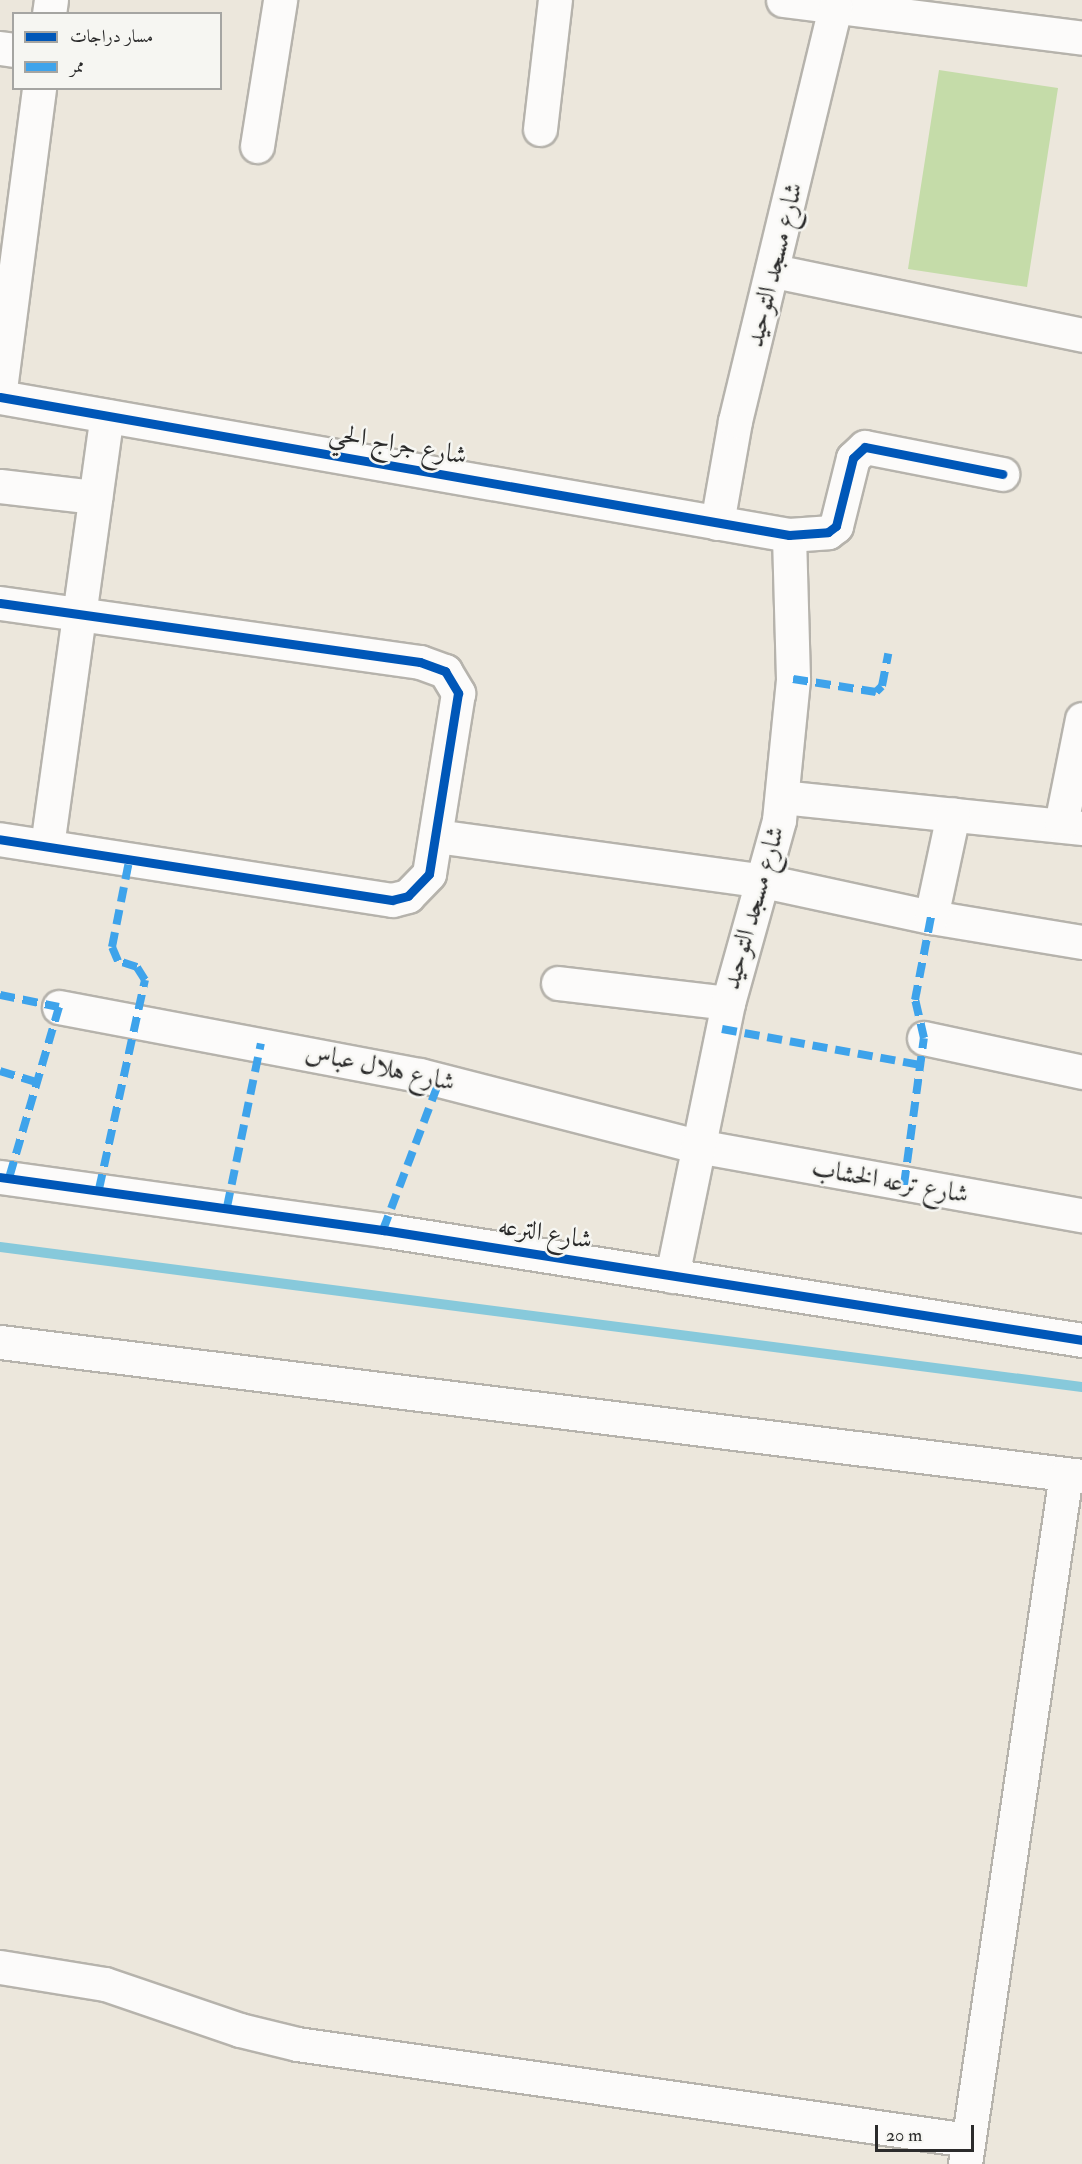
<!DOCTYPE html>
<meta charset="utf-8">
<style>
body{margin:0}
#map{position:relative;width:1082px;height:2164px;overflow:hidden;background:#ece7dc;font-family:"IM FELL Double Pica",Amiri,serif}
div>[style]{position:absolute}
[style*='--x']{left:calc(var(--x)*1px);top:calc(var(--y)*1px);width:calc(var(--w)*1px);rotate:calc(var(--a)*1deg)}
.green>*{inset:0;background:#c5dca9}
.stream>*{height:10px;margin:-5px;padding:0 5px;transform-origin:5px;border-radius:5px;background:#87c9db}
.roads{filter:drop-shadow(2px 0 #b6b3ac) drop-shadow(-2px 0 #b6b3ac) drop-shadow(0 2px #b6b3ac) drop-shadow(0 -2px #b6b3ac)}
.minor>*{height:33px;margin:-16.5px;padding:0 16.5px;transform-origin:16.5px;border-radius:16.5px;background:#fcfbfa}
.quiet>*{height:8px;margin-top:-4px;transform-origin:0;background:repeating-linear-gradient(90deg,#3ea3eb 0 15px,transparent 0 23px)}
.cycleway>*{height:9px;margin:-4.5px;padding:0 4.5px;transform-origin:4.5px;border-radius:4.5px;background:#0057b8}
span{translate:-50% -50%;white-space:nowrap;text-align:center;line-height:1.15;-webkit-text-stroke:5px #f6f6f2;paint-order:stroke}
.street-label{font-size:26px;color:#2b2b2b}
.legend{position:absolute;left:12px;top:12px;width:210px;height:78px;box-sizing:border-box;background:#f6f6f2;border:2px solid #a5a5a2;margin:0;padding:8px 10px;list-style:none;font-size:18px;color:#2b2b2b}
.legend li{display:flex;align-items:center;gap:12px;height:30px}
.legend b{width:30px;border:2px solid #a5a5a2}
.scale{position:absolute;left:875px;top:2125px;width:99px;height:27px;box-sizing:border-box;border:3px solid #2b2b2b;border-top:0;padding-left:8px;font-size:18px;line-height:21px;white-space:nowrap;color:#2b2b2b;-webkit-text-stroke:4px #f6f6f2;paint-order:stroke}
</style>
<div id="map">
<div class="green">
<div style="clip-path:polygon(939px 70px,1058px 88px,1027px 287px,908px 269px)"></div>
</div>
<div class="stream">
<div style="--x:0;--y:1247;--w:1091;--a:7.37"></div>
</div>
<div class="roads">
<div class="minor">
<div style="--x:783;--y:0;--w:301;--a:7.2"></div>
<div style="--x:49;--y:14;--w:14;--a:-82"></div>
<div style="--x:0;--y:48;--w:14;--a:8"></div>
<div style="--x:540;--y:129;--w:130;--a:-83.4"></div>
<div style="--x:257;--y:146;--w:148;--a:-81"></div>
<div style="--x:774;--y:271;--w:315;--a:11.7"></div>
<div style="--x:0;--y:389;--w:304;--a:-82.6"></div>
<div style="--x:0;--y:397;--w:801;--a:9.92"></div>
<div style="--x:789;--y:535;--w:39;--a:-4"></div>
<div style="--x:828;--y:532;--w:10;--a:-37"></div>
<div style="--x:836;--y:526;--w:70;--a:-76"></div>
<div style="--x:853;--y:458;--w:16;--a:-43"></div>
<div style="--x:865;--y:447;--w:140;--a:11.1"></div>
<div style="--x:0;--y:486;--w:96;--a:6.6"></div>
<div style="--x:717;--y:523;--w:104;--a:-80"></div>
<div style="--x:735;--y:421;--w:426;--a:-76.4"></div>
<div style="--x:0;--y:603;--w:424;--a:8"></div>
<div style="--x:420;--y:662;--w:27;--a:20"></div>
<div style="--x:445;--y:671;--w:26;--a:59"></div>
<div style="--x:458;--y:693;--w:183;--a:99.1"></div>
<div style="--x:429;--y:874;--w:30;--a:134"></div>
<div style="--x:408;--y:896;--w:16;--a:166"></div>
<div style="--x:392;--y:900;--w:397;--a:-171.2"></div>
<div style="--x:782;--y:797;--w:302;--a:5.9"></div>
<div style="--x:1061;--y:824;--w:107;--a:-78.7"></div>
<div style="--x:436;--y:836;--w:331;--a:7.8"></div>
<div style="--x:764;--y:881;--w:171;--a:12.2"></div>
<div style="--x:931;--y:917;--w:153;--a:9.4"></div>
<div style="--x:47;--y:846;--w:434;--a:-82.1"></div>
<div style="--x:931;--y:917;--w:105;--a:-77.9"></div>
<div style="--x:558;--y:983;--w:171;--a:6.7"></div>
<div style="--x:59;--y:1007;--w:367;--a:10.7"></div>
<div style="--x:420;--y:1075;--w:286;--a:14.4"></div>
<div style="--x:697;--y:1146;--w:391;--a:10.2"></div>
<div style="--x:924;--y:1038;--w:162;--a:12.1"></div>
<div style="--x:0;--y:1177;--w:387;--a:7.9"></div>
<div style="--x:383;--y:1230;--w:708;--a:8.94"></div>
<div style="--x:672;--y:1276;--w:279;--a:-78.4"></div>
<div style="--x:728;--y:1003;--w:190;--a:-74.4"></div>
<div style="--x:779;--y:820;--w:142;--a:-84.3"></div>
<div style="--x:793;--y:679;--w:144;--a:-91.6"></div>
<div style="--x:0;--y:1342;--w:1090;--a:7.06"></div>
<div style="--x:0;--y:1967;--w:106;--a:9.2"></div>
<div style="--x:105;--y:1984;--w:143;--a:18.8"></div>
<div style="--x:240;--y:2030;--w:59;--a:13.8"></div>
<div style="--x:297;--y:2044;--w:678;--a:8.14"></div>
<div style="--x:965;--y:2164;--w:697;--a:-81.67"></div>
</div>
</div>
<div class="quiet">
<div style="--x:793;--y:679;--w:84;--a:8.9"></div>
<div style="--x:876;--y:692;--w:8;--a:-45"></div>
<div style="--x:882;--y:686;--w:33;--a:-79"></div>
<div style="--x:0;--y:995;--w:60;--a:11.5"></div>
<div style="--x:59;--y:1007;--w:178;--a:106.3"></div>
<div style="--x:722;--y:1029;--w:201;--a:10.3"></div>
<div style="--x:0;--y:1071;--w:39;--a:17"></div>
<div style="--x:904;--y:1185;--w:148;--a:-82.3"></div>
<div style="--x:924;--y:1038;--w:39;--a:-103"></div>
<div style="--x:915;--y:1000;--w:85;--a:-79.1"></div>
<div style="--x:99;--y:1189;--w:214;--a:-77.6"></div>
<div style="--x:145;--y:980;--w:15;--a:-122"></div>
<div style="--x:137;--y:967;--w:20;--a:-162"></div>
<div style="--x:118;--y:961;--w:15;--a:-113"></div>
<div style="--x:112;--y:947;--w:88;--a:-78.8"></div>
<div style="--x:227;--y:1207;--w:167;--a:-78.3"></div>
<div style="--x:383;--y:1230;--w:161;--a:-69.3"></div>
</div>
<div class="cycleway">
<div style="--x:0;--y:397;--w:801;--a:9.92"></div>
<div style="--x:789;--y:535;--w:39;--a:-4"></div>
<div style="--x:828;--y:532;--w:10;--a:-37"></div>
<div style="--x:836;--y:526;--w:70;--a:-76"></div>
<div style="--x:853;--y:458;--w:16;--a:-43"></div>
<div style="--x:865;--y:447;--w:140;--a:11.1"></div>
<div style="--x:0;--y:603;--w:424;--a:8"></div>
<div style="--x:420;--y:662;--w:27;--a:20"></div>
<div style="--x:445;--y:671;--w:26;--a:59"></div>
<div style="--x:458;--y:693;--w:183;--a:99.1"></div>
<div style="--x:429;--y:874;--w:30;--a:134"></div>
<div style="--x:408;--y:896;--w:16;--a:166"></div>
<div style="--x:392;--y:900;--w:397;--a:-171.2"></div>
<div style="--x:0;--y:1177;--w:387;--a:7.9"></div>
<div style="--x:383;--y:1230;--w:708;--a:8.94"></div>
</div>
<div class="street-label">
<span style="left:775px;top:265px;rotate:-76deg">شارع مسجد التوحيد</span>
<span style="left:398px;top:445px;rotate:10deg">شارع جراج الحي</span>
<span style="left:754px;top:908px;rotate:-74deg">شارع مسجد التوحيد</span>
<span style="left:380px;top:1068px;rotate:12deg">شارع هلال عباس</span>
<span style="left:890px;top:1182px;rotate:10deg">شارع ترعه الخشاب</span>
<span style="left:545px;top:1234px;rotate:9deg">شارع الترعه</span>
</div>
<ul class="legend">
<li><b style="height:8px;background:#0057b8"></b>مسار دراجات</li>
<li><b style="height:8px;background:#3ea3eb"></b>ممر</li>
</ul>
<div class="scale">20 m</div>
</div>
